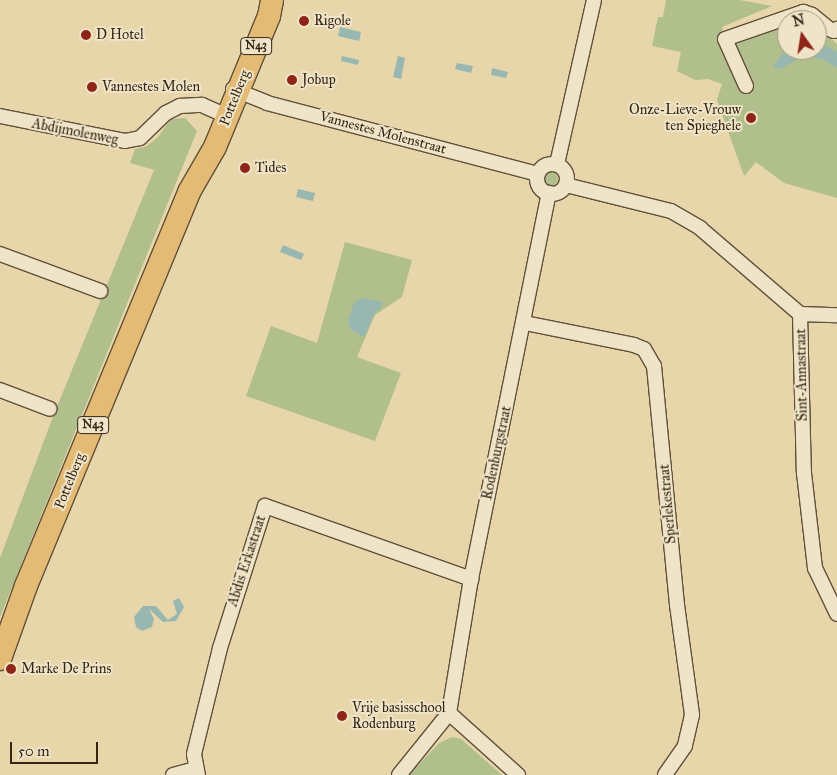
<!DOCTYPE html>
<style>
body{margin:0}
#map{position:relative;width:837px;height:775px;overflow:hidden;background:#e7d6a9;font-family:"IM FELL Great Primer",serif}
div>[style]{position:absolute}
[style*='--x']{left:calc(var(--x)*1px);top:calc(var(--y)*1px);width:calc(var(--w)*1px);rotate:calc(var(--a)*1deg)}
.green>*{inset:0;background:#b0bf8c}
.round{border-radius:50%}
.water>*{inset:0;background:#98b7b0}
.roads{filter:drop-shadow(1px 0 #61503a) drop-shadow(-1px 0 #61503a) drop-shadow(0 1px #61503a) drop-shadow(0 -1px #61503a)}
.street>*{height:14px;margin:-7px;padding:0 7px;transform-origin:7px;border-radius:7px;background:#efe4c7}
.street>.ring{margin:-7px;padding:0;box-sizing:content-box;background:none;border:14px solid #efe4c7;border-radius:50%}
.primary>*{height:22px;margin:-11px;padding:0 11px;transform-origin:11px;border-radius:11px;background:#e4bb74}
.dots>*{width:14px;height:14px;translate:-50% -50%;box-sizing:border-box;border:2px solid #efe4c7;border-radius:50%}
span{translate:-50% -50%;white-space:nowrap;text-align:center;line-height:1.15;-webkit-text-stroke:4px #efe4c7;paint-order:stroke}
.shield-label span{padding:1px 4px;background:#efe4c7;border:1px solid;border-radius:4px;-webkit-text-stroke-width:0}
.shield-label{font-size:12px;color:#342415;font-weight:700}
.poi-label{font-size:14px;color:#342415}
.left{translate:0 -50%;text-align:left}
.right{translate:-100% -50%;text-align:right}
.street-label{font-size:14px;color:#342415}
.north{position:absolute;left:777px;top:10px;width:50px;height:50px;box-sizing:border-box;background:#efe4c7;border:1px solid #a49780;border-radius:50%;rotate:347deg;font-size:14px;font-weight:700;line-height:20px;text-align:center;color:#342415}
.north::after{content:'';display:block;margin:auto;width:18px;height:22px;background:#8f2418;clip-path:polygon(50% 0,100% 100%,50% 72%,0 100%)}
.scale{position:absolute;left:10px;top:742px;width:88px;height:22px;box-sizing:border-box;border:2px solid #342415;border-top:0;padding-left:6px;font-size:15px;line-height:18px;white-space:nowrap;color:#342415;-webkit-text-stroke:4px #efe4c7;paint-order:stroke}
</style>
<div id="map">
<div class="green">
<div style="clip-path:polygon(666px 0,740px 0,772px 6px,722px 27px,726px 48px,787px 23px,787px 50px,817px 50px,817px 26px,837px 44px,837px 198px,784px 183px,756px 162px,744px 176px,717px 100px,722px 84px,708px 79px,695px 80px,677px 71px,681px 52px,652px 46px,658px 17px,663px 17px)"></div>
<div style="clip-path:polygon(185px 118px,197px 131px,0 617px,0 558px,54px 414px,154px 170px,130px 163px,135px 149px,147px 146px,158px 137px,171px 119px)"></div>
<div class="round" style="left:544px;top:172px;width:14px;height:14px"></div>
<div style="clip-path:polygon(345px 242px,412px 260px,402px 297px,375px 315px,357px 357px,401px 373px,375px 441px,246px 396px,271px 326px,317px 343px)"></div>
<div style="clip-path:polygon(452px 737px,461px 739px,502px 775px,409px 775px,439px 743px)"></div>
</div>
<div class="water">
<div style="clip-path:polygon(340px 27px,361px 32px,359px 41px,338px 36px)"></div>
<div style="clip-path:polygon(817px 40px,837px 52px,837px 68px,824px 60px,805px 55px,780px 69px,773px 67px,787px 48px,817px 50px)"></div>
<div style="clip-path:polygon(342px 56px,359px 60px,358px 65px,341px 61px)"></div>
<div style="clip-path:polygon(398px 56px,405px 58px,401px 79px,393px 77px)"></div>
<div style="clip-path:polygon(457px 63px,473px 66px,471px 73px,455px 69px)"></div>
<div style="clip-path:polygon(492px 68px,508px 72px,506px 78px,491px 75px)"></div>
<div style="clip-path:polygon(298px 189px,315px 193px,313px 201px,296px 197px)"></div>
<div style="clip-path:polygon(283px 245px,304px 254px,301px 260px,280px 252px)"></div>
<div style="clip-path:polygon(362px 298px,383px 302px,379px 311px,376px 310px,364px 337px,351px 330px,348px 321px,354px 303px)"></div>
<div style="clip-path:polygon(179px 598px,184px 607px,176px 621px,163px 622px,149px 609px,154px 619px,152px 627px,142px 631px,136px 627px,134px 617px,143px 606px,156px 606px,168px 620px,177px 614px,173px 601px)"></div>
</div>
<div class="roads">
<div class="street">
<div style="--x:746;--y:86;--w:51;--a:-114.1"></div>
<div style="--x:725;--y:39;--w:83;--a:-19.1"></div>
<div style="--x:803;--y:12;--w:9;--a:18"></div>
<div style="--x:812;--y:15;--w:22;--a:39"></div>
<div style="--x:829;--y:29;--w:5;--a:22"></div>
<div style="--x:834;--y:31;--w:4;--a:-34"></div>
<div style="--x:233;--y:89;--w:37;--a:22"></div>
<div style="--x:267;--y:103;--w:280;--a:14.7"></div>
<div style="--x:0;--y:116;--w:127;--a:11.3"></div>
<div style="--x:125;--y:141;--w:15;--a:-11"></div>
<div style="--x:140;--y:138;--w:36;--a:-44"></div>
<div style="--x:166;--y:113;--w:16;--a:-27"></div>
<div style="--x:180;--y:106;--w:22;--a:-3"></div>
<div style="--x:202;--y:105;--w:27;--a:24"></div>
<div style="--x:557;--y:164;--w:168;--a:-77.3"></div>
<div class="ring" style="left:537px;top:164px;width:16px;height:16px"></div>
<div style="--x:566;--y:185;--w:108;--a:13.9"></div>
<div style="--x:671;--y:211;--w:34;--a:30"></div>
<div style="--x:700;--y:228;--w:132;--a:40.7"></div>
<div style="--x:800;--y:314;--w:159;--a:88.6"></div>
<div style="--x:804;--y:473;--w:96;--a:83.4"></div>
<div style="--x:815;--y:568;--w:51;--a:64.4"></div>
<div style="--x:0;--y:254;--w:107;--a:20.3"></div>
<div style="--x:800;--y:314;--w:37;--a:2"></div>
<div style="--x:525;--y:323;--w:111;--a:11.4"></div>
<div style="--x:634;--y:345;--w:11;--a:22"></div>
<div style="--x:644;--y:349;--w:20;--a:60"></div>
<div style="--x:654;--y:366;--w:240;--a:84.5"></div>
<div style="--x:677;--y:605;--w:111;--a:82.2"></div>
<div style="--x:692;--y:715;--w:32;--a:103"></div>
<div style="--x:685;--y:746;--w:35;--a:125"></div>
<div style="--x:0;--y:390;--w:53;--a:20.8"></div>
<div style="--x:449;--y:713;--w:93;--a:41.9"></div>
<div style="--x:173;--y:775;--w:24;--a:-15"></div>
<div style="--x:198;--y:775;--w:21;--a:-101"></div>
<div style="--x:194;--y:754;--w:109;--a:-76.2"></div>
<div style="--x:220;--y:648;--w:149;--a:-72.4"></div>
<div style="--x:265;--y:506;--w:219;--a:19.5"></div>
<div style="--x:399;--y:775;--w:80;--a:-51.1"></div>
<div style="--x:449;--y:713;--w:136;--a:-80.7"></div>
<div style="--x:471;--y:579;--w:394;--a:-78.6"></div>
</div>
<div class="primary">
<div style="--x:0;--y:659;--w:77;--a:-70.4"></div>
<div style="--x:26;--y:586;--w:426;--a:-67.5"></div>
<div style="--x:189;--y:192;--w:52;--a:-60"></div>
<div style="--x:215;--y:147;--w:142;--a:-67.6"></div>
<div style="--x:269;--y:16;--w:16;--a:-79"></div>
</div>
</div>
<div class="dots">
<div style="left:304px;top:21px;background:#8f2418"></div>
<div style="left:86px;top:35px;background:#8f2418"></div>
<div style="left:292px;top:80px;background:#8f2418"></div>
<div style="left:92px;top:87px;background:#8f2418"></div>
<div style="left:751px;top:118px;background:#8f2418"></div>
<div style="left:245px;top:168px;background:#8f2418"></div>
<div style="left:11px;top:669px;background:#8f2418"></div>
<div style="left:342px;top:716px;background:#8f2418"></div>
</div>
<div class="shield-label">
<span style="left:256px;top:46px">N43</span>
<span style="left:93px;top:425px">N43</span>
</div>
<div class="poi-label">
<span class="left" style="left:314px;top:21px">Rigole</span>
<span class="left" style="left:96px;top:35px">D Hotel</span>
<span class="left" style="left:302px;top:80px">Jobup</span>
<span class="left" style="left:102px;top:87px">Vannestes Molen</span>
<span class="right" style="left:741px;top:118px">Onze-Lieve-Vrouw<br>ten Spieghele</span>
<span class="left" style="left:255px;top:168px">Tides</span>
<span class="left" style="left:21px;top:669px">Marke De Prins</span>
<span class="left" style="left:352px;top:716px">Vrije basisschool<br>Rodenburg</span>
</div>
<div class="street-label">
<span style="left:235px;top:98px;rotate:-68deg">Pottelberg</span>
<span style="left:75px;top:132px;rotate:11deg">Abdijmolenweg</span>
<span style="left:383px;top:133px;rotate:15deg">Vannestes Molenstraat</span>
<span style="left:802px;top:375px;rotate:-91deg">Sint-Annastraat</span>
<span style="left:497px;top:453px;rotate:-78deg">Rodenburgstraat</span>
<span style="left:70px;top:481px;rotate:-68deg">Pottelberg</span>
<span style="left:668px;top:504px;rotate:-95deg">Sperlekestraat</span>
<span style="left:247px;top:561px;rotate:-72deg">Abdis Erkastraat</span>
</div>
<div class="north">N</div>
<div class="scale">50 m</div>
</div>
